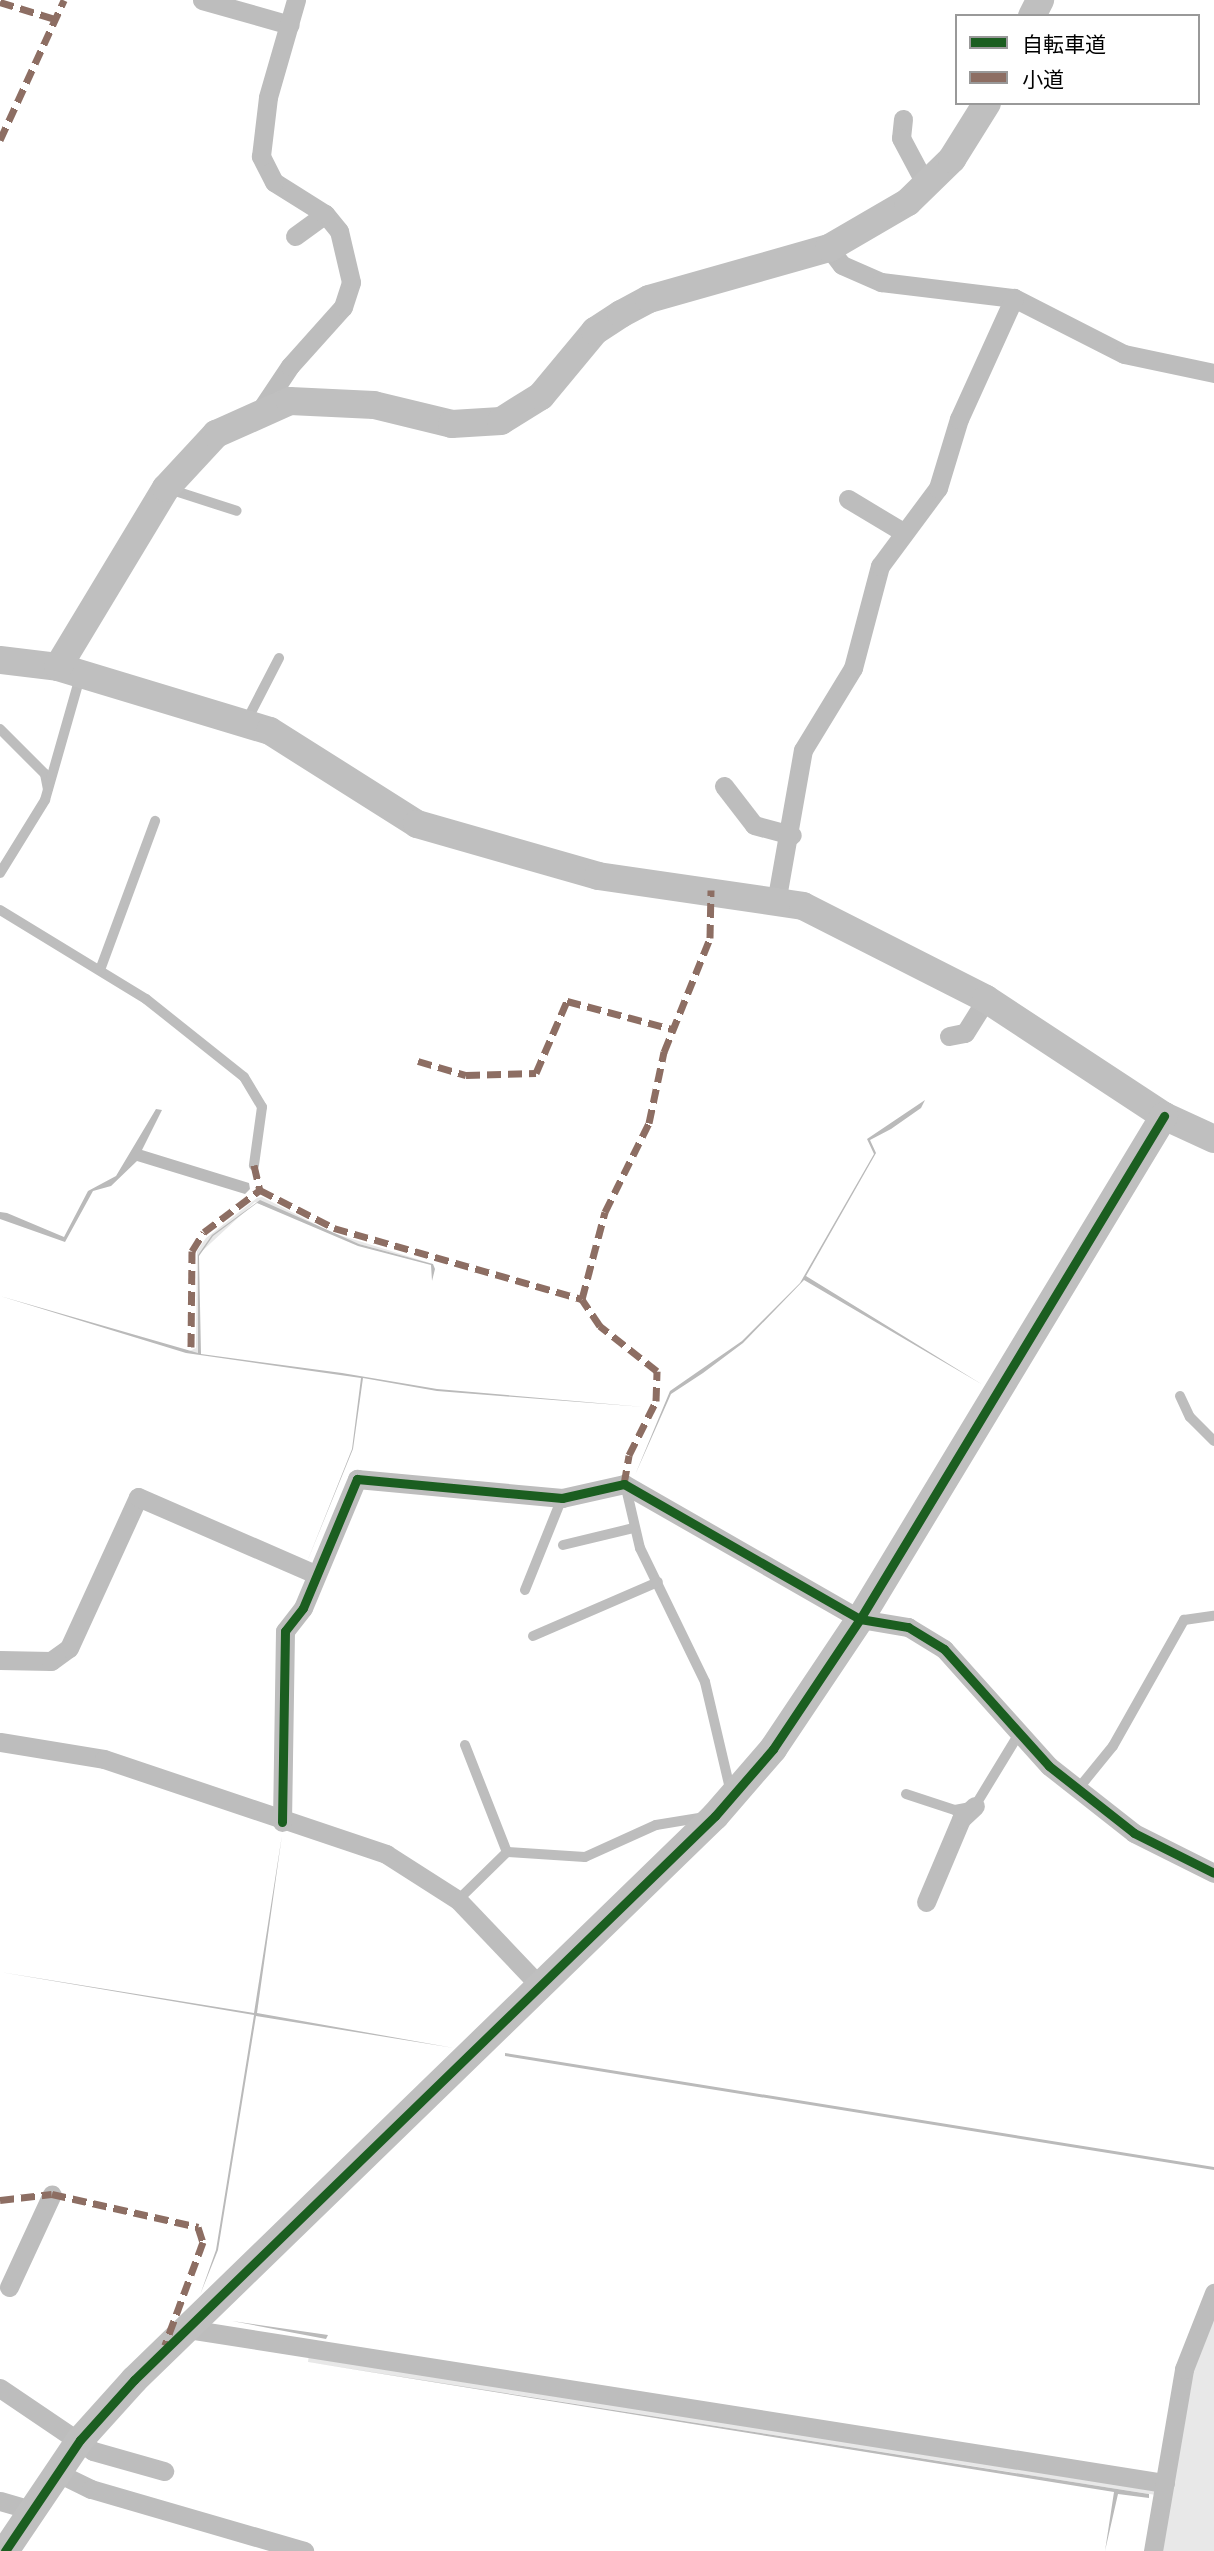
<!DOCTYPE html>
<meta charset="utf-8">
<style>
body{margin:0}
#map{position:relative;width:1214px;height:2551px;overflow:hidden;background:#fff;font-family:"Exo 2","Noto Sans JP",sans-serif}
div>[style]{position:absolute}
[style*='--x']{left:calc(var(--x)*1px);top:calc(var(--y)*1px);width:calc(var(--w)*1px);rotate:calc(var(--a)*1deg)}
.green>*{inset:0;background:#e8e8e8}
.water>*{inset:0;background:#bababa}
.lane>*{height:10px;margin:-5px;padding:0 5px;transform-origin:5px;border-radius:5px;background:#bdbdbd}
.street>*{height:19px;margin:-9.5px;padding:0 9.5px;transform-origin:9.5px;border-radius:9.5px;background:#bdbdbd}
.secondary>*{height:28px;margin:-14px;padding:0 14px;transform-origin:14px;border-radius:14px;background:#bfbfbf}
.quiet>*{height:7px;margin-top:-3.5px;transform-origin:0;background:repeating-linear-gradient(90deg,#8d6e63 0 14px,transparent 0 21px)}
.cycleway>*{height:9px;margin:-4.5px;padding:0 4.5px;transform-origin:4.5px;border-radius:4.5px;background:#1b5e20}
span{translate:-50% -50%;white-space:nowrap;text-align:center;line-height:1.15;-webkit-text-stroke:6px #fff;paint-order:stroke}
.legend{position:absolute;left:955px;top:14px;width:245px;height:91px;box-sizing:border-box;background:#fff;border:2px solid #999;margin:0;padding:9px 12px;list-style:none;font-size:21px;color:#000}
.legend li{display:flex;align-items:center;gap:14px;height:35px}
.legend b{width:35px;border:2px solid #999}
</style>
<div id="map">
<div class="green">
<div style="clip-path:polygon(262px 1197px,333px 1233px,433px 1264px,359px 1244px,255px 1202px,198px 1255px,198px 1353px,187px 1352px,196px 1348px,197px 1251px,206px 1238px,257px 1198px)"></div>
<div style="clip-path:polygon(1214px 2308px,1214px 2551px,1160px 2551px,1191px 2365px)"></div>
<div style="clip-path:polygon(309px 2354px,1154px 2488px,1156px 2495px,308px 2362px)"></div>
</div>
<div class="water">
<div style="clip-path:polygon(925px 1100px,921px 1108px,891px 1129px,870px 1140px,876px 1153px,806px 1276px,983px 1385px,804px 1280px,743px 1343px,703px 1373px,671px 1394px,635px 1475px,670px 1391px,742px 1341px,800px 1283px,874px 1154px,867px 1139px)"></div>
<div style="clip-path:polygon(156px 1109px,162px 1110px,142px 1150px,249px 1183px,250px 1189px,245px 1194px,137px 1161px,111px 1186px,93px 1191px,65px 1242px,0 1219px,0 1212px,7px 1213px,64px 1237px,88px 1191px,116px 1176px)"></div>
<div style="clip-path:polygon(260px 1200px,359px 1244px,433px 1264px,435px 1269px,432px 1281px,431px 1265px,358px 1246px,257px 1203px,213px 1236px,199px 1256px,201px 1354px,342px 1373px,437px 1389px,644px 1407px,437px 1391px,363px 1378px,353px 1449px,307px 1562px,352px 1449px,361px 1378px,186px 1353px,0 1296px,198px 1353px,198px 1255px,212px 1235px)"></div>
<div style="clip-path:polygon(282px 1835px,257px 2013px,454px 2048px,256px 2016px,218px 2250px,200px 2295px,216px 2250px,254px 2015px,0 1972px,254px 2013px)"></div>
<div style="clip-path:polygon(505px 2053px,1214px 2167px,1214px 2170px,505px 2056px)"></div>
<div style="clip-path:polygon(232px 2321px,328px 2335px,326px 2339px)"></div>
<div style="clip-path:polygon(308px 2362px,1149px 2494px,1149px 2498px,1118px 2494px,1105px 2551px,1114px 2492px)"></div>
</div>
<div class="lane">
<div style="--x:169;--y:489;--w:71;--a:17.9"></div>
<div style="--x:246;--y:722;--w:72;--a:-62.7"></div>
<div style="--x:0;--y:729;--w:64;--a:45"></div>
<div style="--x:45;--y:774;--w:15;--a:79"></div>
<div style="--x:0;--y:873;--w:86;--a:-58.3"></div>
<div style="--x:45;--y:800;--w:128;--a:-74.1"></div>
<div style="--x:0;--y:910;--w:171;--a:31.4"></div>
<div style="--x:146;--y:999;--w:125;--a:38.5"></div>
<div style="--x:244;--y:1077;--w:35;--a:59"></div>
<div style="--x:262;--y:1107;--w:59;--a:97.9"></div>
<div style="--x:100;--y:970;--w:159;--a:-69.7"></div>
<div style="--x:1180;--y:1396;--w:23;--a:65"></div>
<div style="--x:1190;--y:1417;--w:34;--a:45"></div>
<div style="--x:626;--y:1488;--w:62;--a:76.9"></div>
<div style="--x:640;--y:1548;--w:149;--a:64.1"></div>
<div style="--x:705;--y:1682;--w:110;--a:76.8"></div>
<div style="--x:563;--y:1545;--w:73;--a:-13.5"></div>
<div style="--x:525;--y:1590;--w:99;--a:-68.1"></div>
<div style="--x:533;--y:1636;--w:136;--a:-23.4"></div>
<div style="--x:465;--y:1745;--w:115;--a:68.6"></div>
<div style="--x:1078;--y:1789;--w:55;--a:-50.9"></div>
<div style="--x:1113;--y:1746;--w:145;--a:-60.6"></div>
<div style="--x:1184;--y:1620;--w:30;--a:-8"></div>
<div style="--x:906;--y:1794;--w:52;--a:18.1"></div>
<div style="--x:955;--y:1810;--w:20;--a:-11"></div>
<div style="--x:975;--y:1806;--w:81;--a:-58.7"></div>
<div style="--x:458;--y:1900;--w:69;--a:-44.4"></div>
<div style="--x:507;--y:1852;--w:78;--a:3.7"></div>
<div style="--x:585;--y:1857;--w:78;--a:-24.3"></div>
<div style="--x:656;--y:1825;--w:50;--a:-9.3"></div>
</div>
<div class="street">
<div style="--x:202;--y:0;--w:91;--a:15.9"></div>
<div style="--x:903;--y:119;--w:19;--a:96"></div>
<div style="--x:901;--y:138;--w:55;--a:62"></div>
<div style="--x:295;--y:236;--w:37;--a:-36"></div>
<div style="--x:829;--y:248;--w:21;--a:53"></div>
<div style="--x:842;--y:265;--w:43;--a:23.6"></div>
<div style="--x:881;--y:282;--w:134;--a:6.9"></div>
<div style="--x:1014;--y:298;--w:123;--a:27"></div>
<div style="--x:1124;--y:354;--w:92;--a:11.9"></div>
<div style="--x:260;--y:411;--w:54;--a:-56.3"></div>
<div style="--x:290;--y:366;--w:79;--a:-48.1"></div>
<div style="--x:343;--y:307;--w:26;--a:-72"></div>
<div style="--x:351;--y:282;--w:52;--a:-103.2"></div>
<div style="--x:339;--y:231;--w:22;--a:-129"></div>
<div style="--x:325;--y:214;--w:60;--a:-147.9"></div>
<div style="--x:274;--y:182;--w:29;--a:-117"></div>
<div style="--x:261;--y:156;--w:59;--a:-83.2"></div>
<div style="--x:268;--y:97;--w:101;--a:-73.9"></div>
<div style="--x:848;--y:499;--w:64;--a:31"></div>
<div style="--x:724;--y:786;--w:49;--a:52.4"></div>
<div style="--x:754;--y:825;--w:39;--a:15"></div>
<div style="--x:777;--y:897;--w:149;--a:-80"></div>
<div style="--x:803;--y:750;--w:96;--a:-58.6"></div>
<div style="--x:853;--y:668;--w:106;--a:-75.2"></div>
<div style="--x:880;--y:566;--w:97;--a:-53.4"></div>
<div style="--x:938;--y:488;--w:72;--a:-73.1"></div>
<div style="--x:959;--y:419;--w:133;--a:-65.6"></div>
<div style="--x:949;--y:1036;--w:16;--a:-11"></div>
<div style="--x:965;--y:1033;--w:40;--a:-58"></div>
<div style="--x:0;--y:1660;--w:51;--a:1.1"></div>
<div style="--x:51;--y:1661;--w:22;--a:-36"></div>
<div style="--x:69;--y:1648;--w:166;--a:-65.4"></div>
<div style="--x:138;--y:1497;--w:191;--a:23.5"></div>
<div style="--x:0;--y:1742;--w:105;--a:9.3"></div>
<div style="--x:104;--y:1759;--w:298;--a:18.6"></div>
<div style="--x:386;--y:1854;--w:85;--a:32.6"></div>
<div style="--x:458;--y:1900;--w:119;--a:46.4"></div>
<div style="--x:282;--y:1822;--w:191;--a:-89.1"></div>
<div style="--x:285;--y:1631;--w:29;--a:-52"></div>
<div style="--x:303;--y:1608;--w:140;--a:-67.3"></div>
<div style="--x:357;--y:1479;--w:206;--a:5.3"></div>
<div style="--x:562;--y:1498;--w:64;--a:-12.7"></div>
<div style="--x:624;--y:1484;--w:272;--a:29.8"></div>
<div style="--x:860;--y:1619;--w:49;--a:9.5"></div>
<div style="--x:908;--y:1627;--w:42;--a:31.4"></div>
<div style="--x:944;--y:1649;--w:157;--a:48.1"></div>
<div style="--x:1049;--y:1766;--w:108;--a:38.2"></div>
<div style="--x:1134;--y:1833;--w:89;--a:26.6"></div>
<div style="--x:926;--y:1902;--w:90;--a:-67.1"></div>
<div style="--x:961;--y:1819;--w:19;--a:-43"></div>
<div style="--x:9;--y:2287;--w:102;--a:-65.2"></div>
<div style="--x:188;--y:2329;--w:989;--a:8.96"></div>
<div style="--x:0;--y:2388;--w:112;--a:34.1"></div>
<div style="--x:93;--y:2451;--w:74;--a:15.7"></div>
<div style="--x:56;--y:2472;--w:39;--a:26"></div>
<div style="--x:91;--y:2489;--w:222;--a:16.2"></div>
<div style="--x:0;--y:2501;--w:32;--a:16"></div>
<div style="--x:1153;--y:2551;--w:185;--a:-80.3"></div>
<div style="--x:1184;--y:2369;--w:82;--a:-68.5"></div>
</div>
<div class="secondary">
<div style="--x:1032;--y:16;--w:18;--a:-63"></div>
<div style="--x:0;--y:660;--w:58;--a:6.9"></div>
<div style="--x:58;--y:667;--w:221;--a:16.8"></div>
<div style="--x:270;--y:731;--w:174;--a:32.3"></div>
<div style="--x:417;--y:824;--w:188;--a:16"></div>
<div style="--x:598;--y:876;--w:207;--a:8.3"></div>
<div style="--x:803;--y:906;--w:205;--a:26.9"></div>
<div style="--x:986;--y:999;--w:213;--a:33.3"></div>
<div style="--x:1164;--y:1116;--w:55;--a:24.7"></div>
<div style="--x:58;--y:667;--w:209;--a:-58.9"></div>
<div style="--x:166;--y:488;--w:74;--a:-47.2"></div>
<div style="--x:216;--y:434;--w:81;--a:-24"></div>
<div style="--x:290;--y:401;--w:84;--a:2.7"></div>
<div style="--x:374;--y:405;--w:80;--a:13.7"></div>
<div style="--x:452;--y:424;--w:49;--a:-3.5"></div>
<div style="--x:501;--y:421;--w:47;--a:-32"></div>
<div style="--x:541;--y:396;--w:85;--a:-50.3"></div>
<div style="--x:595;--y:331;--w:31;--a:-33"></div>
<div style="--x:621;--y:314;--w:32;--a:-28"></div>
<div style="--x:649;--y:299;--w:187;--a:-15.8"></div>
<div style="--x:829;--y:248;--w:91;--a:-30.2"></div>
<div style="--x:908;--y:202;--w:62;--a:-44.3"></div>
<div style="--x:952;--y:159;--w:66;--a:-58"></div>
<div style="--x:5;--y:2551;--w:134;--a:-56"></div>
<div style="--x:80;--y:2440;--w:81;--a:-48"></div>
<div style="--x:134;--y:2380;--w:810;--a:-44.15"></div>
<div style="--x:715;--y:1816;--w:89;--a:-49.1"></div>
<div style="--x:773;--y:1749;--w:156;--a:-56.2"></div>
<div style="--x:860;--y:1619;--w:588;--a:-58.85"></div>
</div>
<div class="quiet">
<div style="--x:0;--y:2;--w:58;--a:17.2"></div>
<div style="--x:0;--y:140;--w:154;--a:-65.4"></div>
<div style="--x:418;--y:1061;--w:50;--a:16.3"></div>
<div style="--x:466;--y:1075;--w:70;--a:-1.6"></div>
<div style="--x:536;--y:1073;--w:78;--a:-66.7"></div>
<div style="--x:567;--y:1001;--w:109;--a:14.9"></div>
<div style="--x:254;--y:1165;--w:26;--a:77"></div>
<div style="--x:260;--y:1190;--w:83;--a:27.2"></div>
<div style="--x:334;--y:1228;--w:258;--a:16"></div>
<div style="--x:191;--y:1347;--w:96;--a:-89.4"></div>
<div style="--x:192;--y:1251;--w:22;--a:-58"></div>
<div style="--x:204;--y:1232;--w:70;--a:-36.9"></div>
<div style="--x:624;--y:1484;--w:29;--a:-80"></div>
<div style="--x:629;--y:1455;--w:60;--a:-63.4"></div>
<div style="--x:656;--y:1401;--w:30;--a:-88"></div>
<div style="--x:657;--y:1371;--w:73;--a:-141.7"></div>
<div style="--x:600;--y:1326;--w:32;--a:-124"></div>
<div style="--x:582;--y:1299;--w:90;--a:-75.2"></div>
<div style="--x:605;--y:1212;--w:99;--a:-63.7"></div>
<div style="--x:649;--y:1123;--w:73;--a:-78.1"></div>
<div style="--x:664;--y:1052;--w:123;--a:-68"></div>
<div style="--x:710;--y:938;--w:48;--a:-88.8"></div>
<div style="--x:0;--y:2200;--w:52;--a:-6.6"></div>
<div style="--x:52;--y:2194;--w:150;--a:12.7"></div>
<div style="--x:198;--y:2227;--w:16;--a:72"></div>
<div style="--x:203;--y:2242;--w:110;--a:110.3"></div>
</div>
<div class="cycleway">
<div style="--x:282;--y:1822;--w:191;--a:-89.1"></div>
<div style="--x:285;--y:1631;--w:29;--a:-52"></div>
<div style="--x:303;--y:1608;--w:140;--a:-67.3"></div>
<div style="--x:357;--y:1479;--w:206;--a:5.3"></div>
<div style="--x:562;--y:1498;--w:64;--a:-12.7"></div>
<div style="--x:624;--y:1484;--w:272;--a:29.8"></div>
<div style="--x:860;--y:1619;--w:49;--a:9.5"></div>
<div style="--x:908;--y:1627;--w:42;--a:31.4"></div>
<div style="--x:944;--y:1649;--w:157;--a:48.1"></div>
<div style="--x:1049;--y:1766;--w:108;--a:38.2"></div>
<div style="--x:1134;--y:1833;--w:89;--a:26.6"></div>
<div style="--x:5;--y:2551;--w:134;--a:-56"></div>
<div style="--x:80;--y:2440;--w:81;--a:-48"></div>
<div style="--x:134;--y:2380;--w:810;--a:-44.15"></div>
<div style="--x:715;--y:1816;--w:89;--a:-49.1"></div>
<div style="--x:773;--y:1749;--w:156;--a:-56.2"></div>
<div style="--x:860;--y:1619;--w:588;--a:-58.85"></div>
</div>
<ul class="legend">
<li><b style="height:9px;background:#1b5e20"></b>自転車道</li>
<li><b style="height:9px;background:#8d6e63"></b>小道</li>
</ul>
</div>
